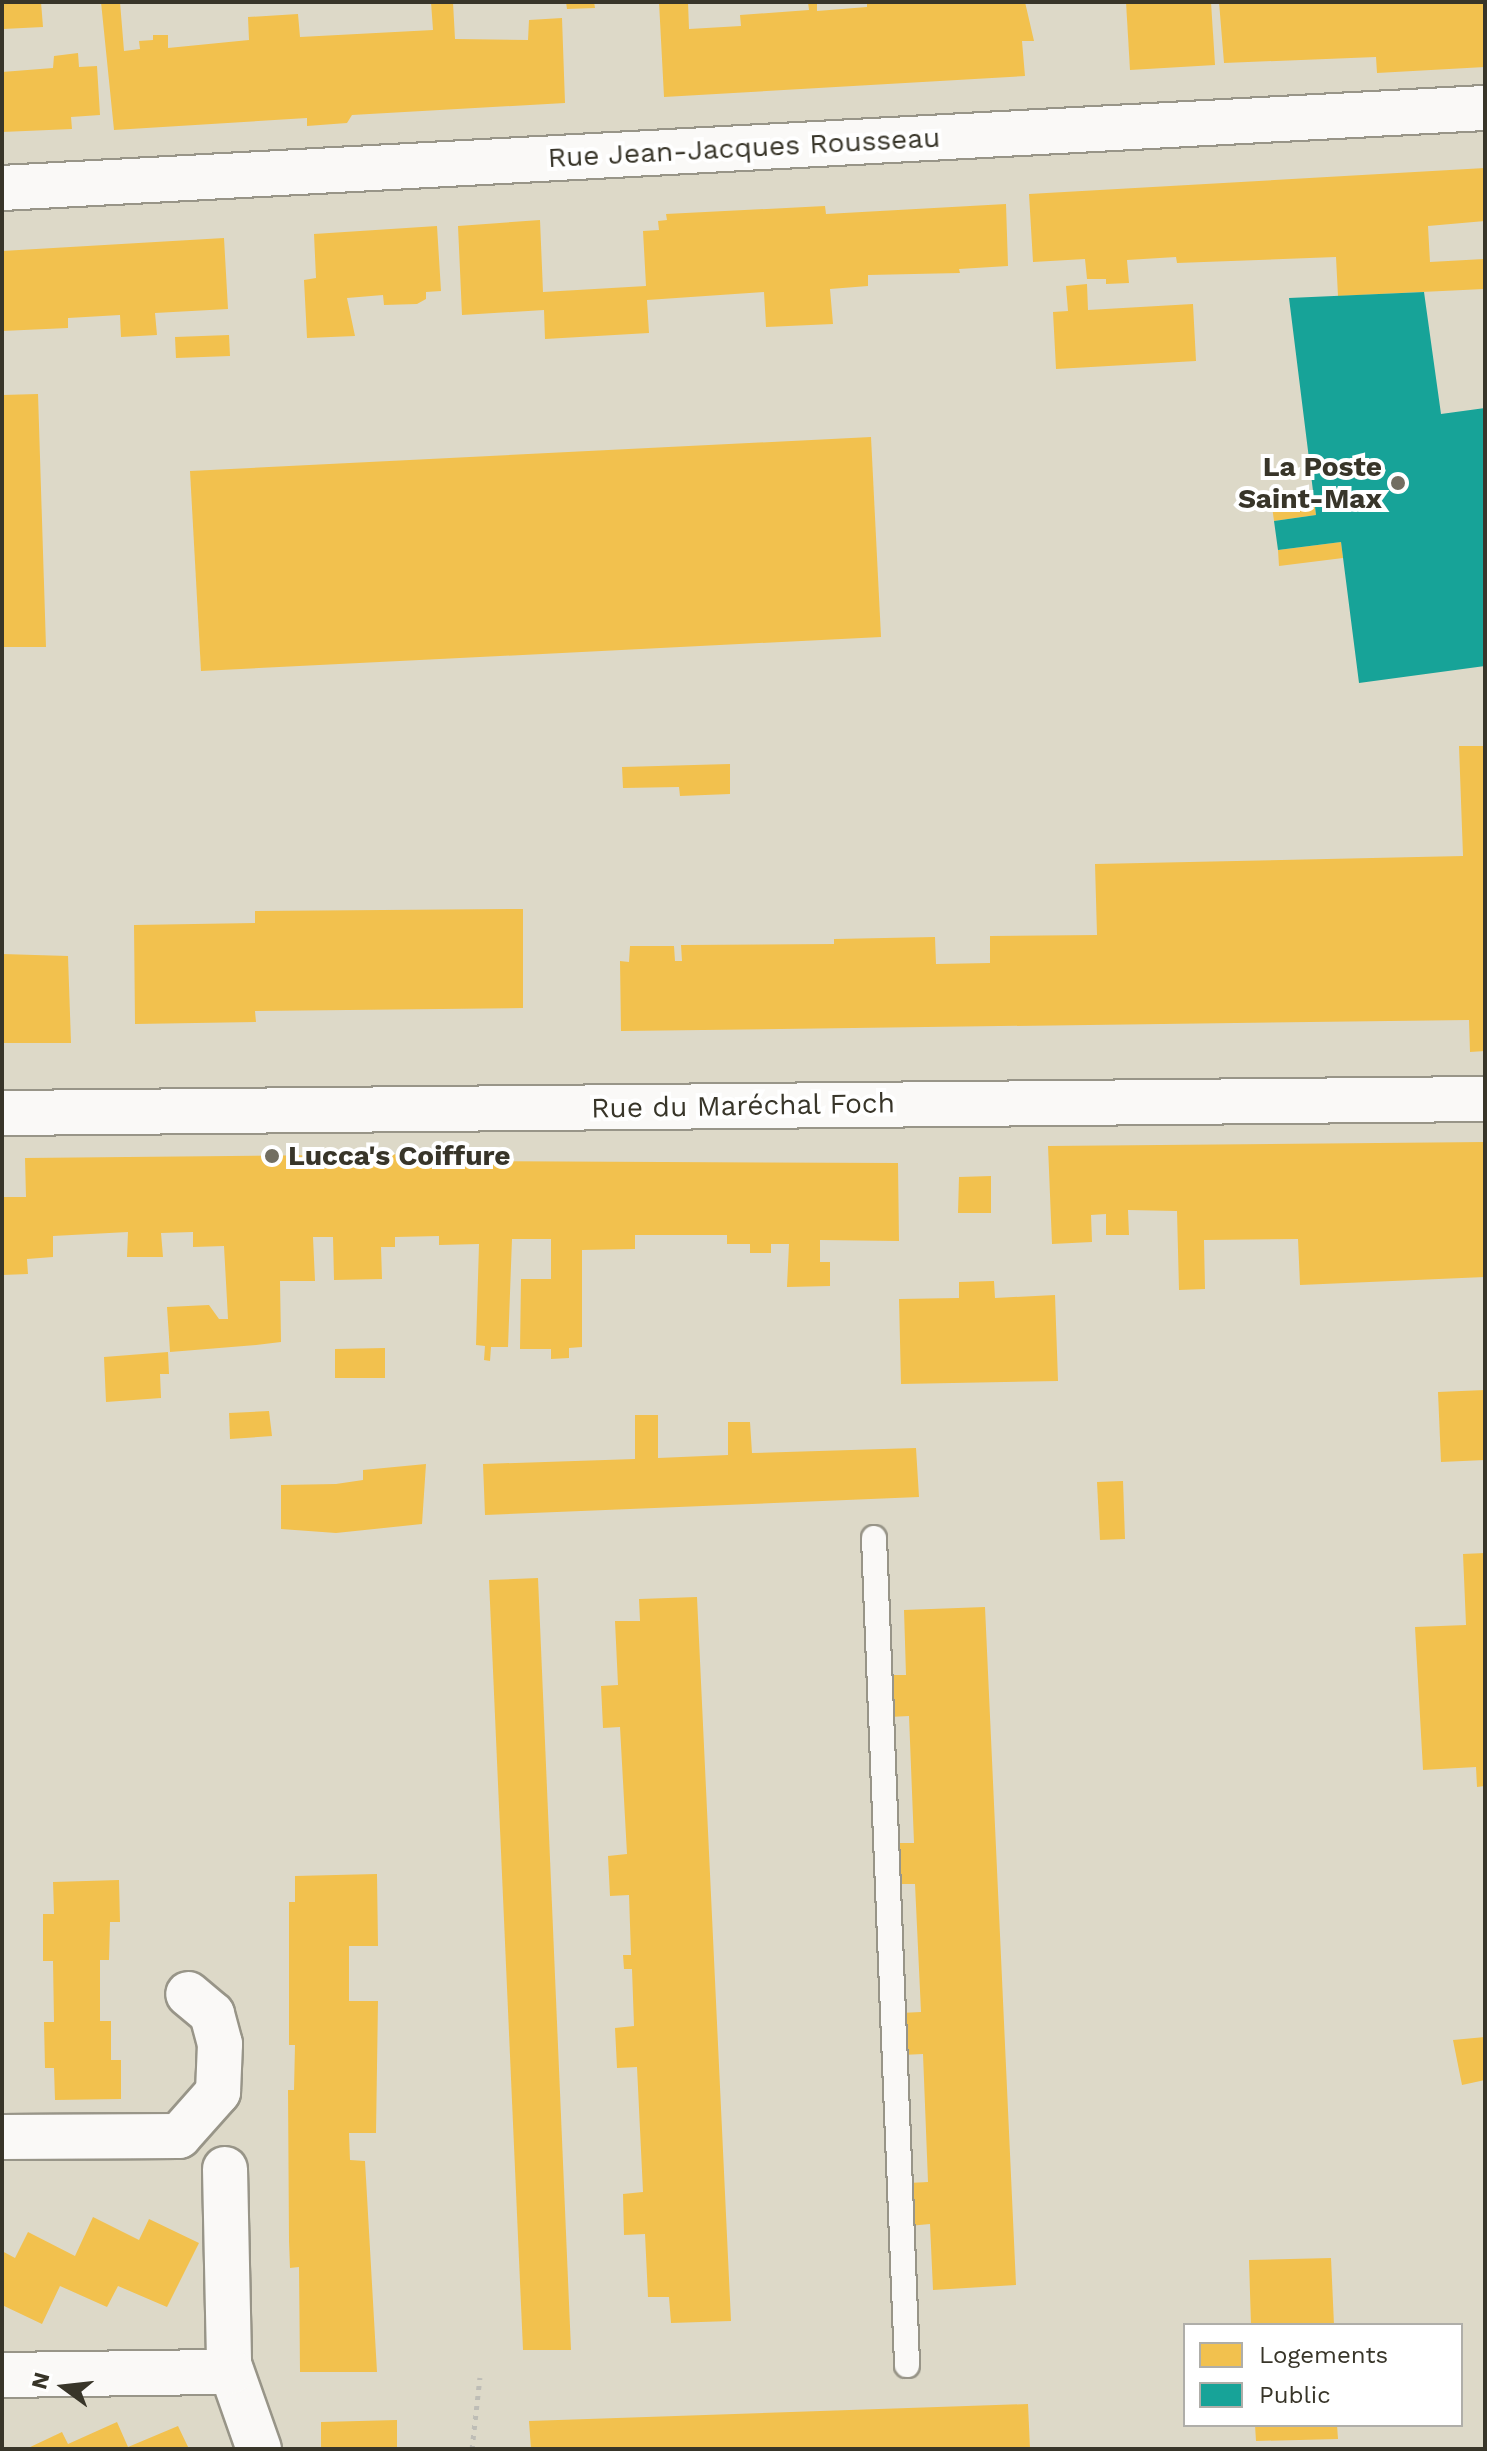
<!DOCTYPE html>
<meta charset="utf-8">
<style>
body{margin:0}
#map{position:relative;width:1487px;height:2451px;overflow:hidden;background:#ddd9c8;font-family:"Work Sans",sans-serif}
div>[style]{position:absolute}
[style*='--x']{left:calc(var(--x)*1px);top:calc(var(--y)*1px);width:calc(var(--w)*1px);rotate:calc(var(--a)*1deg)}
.homes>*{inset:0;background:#f2c14e}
.public>*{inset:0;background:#17a398}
.path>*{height:5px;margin-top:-2.5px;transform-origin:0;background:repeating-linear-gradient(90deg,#bebdb6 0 4px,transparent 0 10px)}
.roads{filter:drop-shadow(2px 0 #989588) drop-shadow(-2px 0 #989588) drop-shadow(0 2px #989588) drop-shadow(0 -2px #989588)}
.lane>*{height:24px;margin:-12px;padding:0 12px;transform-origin:12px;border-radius:12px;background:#faf9f7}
.street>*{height:44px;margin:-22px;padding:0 22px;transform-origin:22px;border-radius:22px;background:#faf9f7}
.dots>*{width:22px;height:22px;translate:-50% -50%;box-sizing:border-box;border:4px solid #fff;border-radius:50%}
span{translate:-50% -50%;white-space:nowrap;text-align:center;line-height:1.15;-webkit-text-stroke:8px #fff;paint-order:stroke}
.street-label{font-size:28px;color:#383529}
.poi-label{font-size:28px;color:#383529;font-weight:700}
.right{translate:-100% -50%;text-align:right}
.left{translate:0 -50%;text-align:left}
.frame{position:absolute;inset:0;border:4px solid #383529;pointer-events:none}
.legend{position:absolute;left:1183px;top:2323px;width:280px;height:104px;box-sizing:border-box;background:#fff;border:2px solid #afaea9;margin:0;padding:10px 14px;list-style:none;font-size:24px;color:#383529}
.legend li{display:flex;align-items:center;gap:16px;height:40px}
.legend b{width:40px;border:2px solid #afaea9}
.north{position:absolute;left:24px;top:2347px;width:80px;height:80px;-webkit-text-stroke:6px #fff;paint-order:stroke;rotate:285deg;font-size:22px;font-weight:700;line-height:32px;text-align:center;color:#383529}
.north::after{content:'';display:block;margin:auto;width:28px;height:36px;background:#383529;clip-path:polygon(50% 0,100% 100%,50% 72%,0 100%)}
</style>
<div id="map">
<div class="homes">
<div style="clip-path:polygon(2px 2px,41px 2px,43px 27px,3px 29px)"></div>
<div style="clip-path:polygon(101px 2px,120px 2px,124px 51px,140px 49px,139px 41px,153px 40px,153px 35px,168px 35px,168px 48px,249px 40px,248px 17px,298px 14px,300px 37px,433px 30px,431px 2px,453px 2px,455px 39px,528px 40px,529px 20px,562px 18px,565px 103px,352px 115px,347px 123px,307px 126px,307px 118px,114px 130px)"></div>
<div style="clip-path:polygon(566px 2px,594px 2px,595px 8px,567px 9px)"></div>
<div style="clip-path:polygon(659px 2px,688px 2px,689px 29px,741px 26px,740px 15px,809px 10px,808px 2px,817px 2px,817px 11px,867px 7px,867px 2px,1025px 2px,1034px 41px,1022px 41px,1025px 76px,664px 97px)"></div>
<div style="clip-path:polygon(1126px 2px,1211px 2px,1215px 65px,1130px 70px)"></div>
<div style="clip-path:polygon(1219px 2px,1485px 2px,1485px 67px,1377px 73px,1376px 57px,1224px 63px)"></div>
<div style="clip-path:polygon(78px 53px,79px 67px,97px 66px,100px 115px,71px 117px,72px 129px,2px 132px,2px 72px,53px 68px,54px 56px)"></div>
<div style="clip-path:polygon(1485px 168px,1485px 221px,1428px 226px,1430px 262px,1484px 259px,1484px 289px,1338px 296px,1336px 257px,1177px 263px,1176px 257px,1127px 260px,1129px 283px,1106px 284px,1106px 279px,1087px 279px,1085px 259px,1033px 262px,1029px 194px)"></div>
<div style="clip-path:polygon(1006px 204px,1008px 266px,959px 269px,960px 273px,868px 275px,868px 286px,830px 289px,833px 324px,766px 327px,764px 292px,647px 300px,649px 333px,545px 339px,544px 310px,462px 315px,458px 226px,540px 220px,543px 292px,646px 286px,643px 231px,659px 230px,658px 221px,667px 220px,666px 214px,825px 206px,826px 214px)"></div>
<div style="clip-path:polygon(437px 226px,441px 291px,426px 292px,426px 299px,417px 304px,384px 305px,383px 295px,347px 298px,355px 336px,307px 338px,304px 280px,316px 278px,314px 234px)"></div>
<div style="clip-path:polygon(224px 238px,228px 309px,155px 313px,157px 335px,121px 337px,120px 315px,68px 318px,68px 328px,2px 331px,2px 251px)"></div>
<div style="clip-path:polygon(1087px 284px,1088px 310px,1193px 304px,1196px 361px,1056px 369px,1053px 312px,1068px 311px,1066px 286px)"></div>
<div style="clip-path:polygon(229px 335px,230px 356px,176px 358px,175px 337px)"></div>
<div style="clip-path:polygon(38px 394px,46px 647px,2px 647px,2px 395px)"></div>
<div style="clip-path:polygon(871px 437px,881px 637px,201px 671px,190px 471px)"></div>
<div style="clip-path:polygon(1314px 501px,1316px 515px,1274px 521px,1272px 506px)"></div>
<div style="clip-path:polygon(1341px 542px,1343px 558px,1279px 566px,1278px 550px)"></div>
<div style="clip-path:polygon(1459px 746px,1485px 746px,1485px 1051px,1470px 1052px,1469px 1020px,621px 1031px,620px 961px,629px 962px,630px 946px,674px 946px,675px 961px,682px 961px,681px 945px,834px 944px,834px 939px,935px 937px,936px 964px,990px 963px,990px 936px,1097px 935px,1095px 864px,1463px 856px)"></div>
<div style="clip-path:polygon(730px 764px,730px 794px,680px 796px,679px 787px,623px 788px,622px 767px)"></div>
<div style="clip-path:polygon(523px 909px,523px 1008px,255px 1011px,256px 1022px,135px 1024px,134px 925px,255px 923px,255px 911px)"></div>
<div style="clip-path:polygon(2px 954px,68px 956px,71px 1043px,2px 1043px)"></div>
<div style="clip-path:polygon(1485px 1142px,1485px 1277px,1300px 1285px,1298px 1239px,1204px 1240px,1205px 1289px,1179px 1290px,1177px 1211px,1128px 1210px,1129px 1235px,1106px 1235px,1106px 1214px,1091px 1215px,1092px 1242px,1052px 1244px,1048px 1146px)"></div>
<div style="clip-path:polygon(445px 1154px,444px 1161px,898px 1163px,899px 1241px,820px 1240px,820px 1262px,830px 1262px,830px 1286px,787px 1287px,789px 1244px,771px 1244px,771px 1253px,750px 1253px,750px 1244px,727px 1244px,727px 1235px,635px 1235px,635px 1249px,582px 1250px,582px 1347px,569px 1348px,569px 1358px,551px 1359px,551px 1349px,520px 1349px,521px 1279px,551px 1279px,551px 1239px,512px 1239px,508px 1347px,491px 1347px,490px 1361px,484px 1360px,485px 1346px,476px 1345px,479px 1244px,439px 1245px,439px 1236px,395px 1237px,395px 1247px,381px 1247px,382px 1279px,334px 1280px,333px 1237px,313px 1237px,315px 1281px,280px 1281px,281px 1342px,256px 1345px,170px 1352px,167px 1307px,209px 1305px,219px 1319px,228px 1319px,224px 1246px,193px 1247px,193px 1232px,161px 1233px,163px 1257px,127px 1257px,128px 1232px,53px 1236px,53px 1257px,27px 1259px,28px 1274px,2px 1275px,2px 1197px,26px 1197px,25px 1158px)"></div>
<div style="clip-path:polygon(991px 1176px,991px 1213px,958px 1213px,959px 1177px)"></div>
<div style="clip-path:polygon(994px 1281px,995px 1298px,1055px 1295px,1058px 1381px,901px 1384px,899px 1299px,959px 1298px,959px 1282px)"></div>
<div style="clip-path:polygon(385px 1348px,385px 1378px,335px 1378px,335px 1349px)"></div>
<div style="clip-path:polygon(168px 1352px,169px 1374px,160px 1374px,161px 1398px,106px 1402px,104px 1357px)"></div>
<div style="clip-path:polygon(1485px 1390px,1485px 1460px,1441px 1462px,1438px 1392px)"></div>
<div style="clip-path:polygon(269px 1411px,272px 1436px,230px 1439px,229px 1413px)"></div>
<div style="clip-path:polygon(635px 1415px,658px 1415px,658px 1458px,728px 1455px,728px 1422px,750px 1422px,752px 1453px,916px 1448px,919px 1497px,485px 1515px,483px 1464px,635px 1459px)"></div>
<div style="clip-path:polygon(426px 1464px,422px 1524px,336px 1533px,281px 1529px,281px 1485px,336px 1484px,363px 1480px,363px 1470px)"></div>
<div style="clip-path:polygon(1123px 1481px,1125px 1539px,1100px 1540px,1097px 1482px)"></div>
<div style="clip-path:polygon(1485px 1553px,1485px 1786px,1477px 1787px,1476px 1767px,1423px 1770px,1415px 1627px,1466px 1625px,1463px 1554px)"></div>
<div style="clip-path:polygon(538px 1578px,571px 2350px,523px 2350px,489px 1580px)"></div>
<div style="clip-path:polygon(697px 1597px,731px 2321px,671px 2323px,669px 2297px,648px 2297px,645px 2234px,624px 2235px,623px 2194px,643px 2192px,637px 2067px,617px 2068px,615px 2028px,634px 2026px,632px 1969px,624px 1969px,623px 1955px,631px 1955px,629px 1895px,610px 1896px,608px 1856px,627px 1854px,620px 1727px,603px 1728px,601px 1686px,618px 1685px,615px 1621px,640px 1621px,639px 1599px)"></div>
<div style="clip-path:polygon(985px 1607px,1016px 2285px,933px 2290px,930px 2224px,909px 2226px,908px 2183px,928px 2182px,923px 2054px,902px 2055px,900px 2013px,921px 2012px,915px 1884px,896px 1884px,894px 1843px,914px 1843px,909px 1716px,889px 1717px,886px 1675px,906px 1675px,904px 1610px)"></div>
<div style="clip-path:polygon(377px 1874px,378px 1946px,349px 1946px,349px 2001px,378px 2001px,376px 2133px,349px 2133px,350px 2160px,365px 2161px,377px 2372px,300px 2372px,299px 2267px,290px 2268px,289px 2241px,288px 2090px,294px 2090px,295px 2045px,289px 2045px,289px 1902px,295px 1902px,295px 1876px)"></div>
<div style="clip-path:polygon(119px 1880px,120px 1922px,110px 1922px,109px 1960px,100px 1960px,100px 2021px,111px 2021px,111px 2060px,121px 2060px,121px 2099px,55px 2100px,54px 2068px,45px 2068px,44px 2022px,54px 2022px,53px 1961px,43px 1961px,43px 1914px,54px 1914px,53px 1882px)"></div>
<div style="clip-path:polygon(1485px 2037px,1485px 2080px,1462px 2085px,1453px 2040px)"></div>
<div style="clip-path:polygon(93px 2217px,139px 2240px,149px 2219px,199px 2243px,167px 2307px,118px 2286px,107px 2307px,60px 2286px,42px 2324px,2px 2305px,2px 2251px,15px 2258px,28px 2232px,75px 2256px)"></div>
<div style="clip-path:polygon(1331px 2258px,1334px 2325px,1251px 2325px,1249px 2260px)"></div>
<div style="clip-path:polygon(1028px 2404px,1030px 2449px,531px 2449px,529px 2421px)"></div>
<div style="clip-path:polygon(397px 2420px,397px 2449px,321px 2449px,321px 2422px)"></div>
<div style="clip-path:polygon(117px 2422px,128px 2447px,178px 2426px,189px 2449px,26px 2449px,62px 2432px,68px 2444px)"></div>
<div style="clip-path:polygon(1255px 2425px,1337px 2425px,1338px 2439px,1256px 2441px)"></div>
</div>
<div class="public">
<div style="clip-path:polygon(1424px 292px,1441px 414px,1485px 408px,1485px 666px,1359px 683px,1341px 542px,1278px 550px,1274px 521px,1316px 515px,1289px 298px)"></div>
</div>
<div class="path">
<div style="--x:472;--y:2449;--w:72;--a:-83.7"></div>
</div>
<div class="roads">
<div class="lane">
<div style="--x:874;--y:1538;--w:828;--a:87.71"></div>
</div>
<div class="street">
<div style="--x:2;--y:188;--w:1485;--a:-3.09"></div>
<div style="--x:2;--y:1113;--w:1483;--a:-0.54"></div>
<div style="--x:2;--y:2137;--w:177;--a:-0.3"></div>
<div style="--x:179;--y:2136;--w:59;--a:-48.4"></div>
<div style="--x:218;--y:2092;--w:48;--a:-87.6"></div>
<div style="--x:220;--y:2044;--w:31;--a:-105"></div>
<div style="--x:212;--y:2014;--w:31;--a:-140"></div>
<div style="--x:225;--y:2169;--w:195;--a:88.8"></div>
<div style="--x:229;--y:2364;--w:90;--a:70.6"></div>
<div style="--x:2;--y:2375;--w:229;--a:-0.8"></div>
</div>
</div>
<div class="dots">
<div style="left:1398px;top:483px;background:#726e61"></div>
<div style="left:272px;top:1156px;background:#726e61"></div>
</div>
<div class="street-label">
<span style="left:744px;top:148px;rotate:-3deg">Rue Jean-Jacques Rousseau</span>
<span style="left:743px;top:1106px;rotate:-1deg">Rue du Maréchal Foch</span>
</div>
<div class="poi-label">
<span class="right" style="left:1382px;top:483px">La Poste<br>Saint-Max</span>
<span class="left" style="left:288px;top:1156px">Lucca's Coiffure</span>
</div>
<div class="frame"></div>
<ul class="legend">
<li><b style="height:22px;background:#f2c14e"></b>Logements</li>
<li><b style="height:22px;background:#17a398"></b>Public</li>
</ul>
<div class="north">N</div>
</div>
